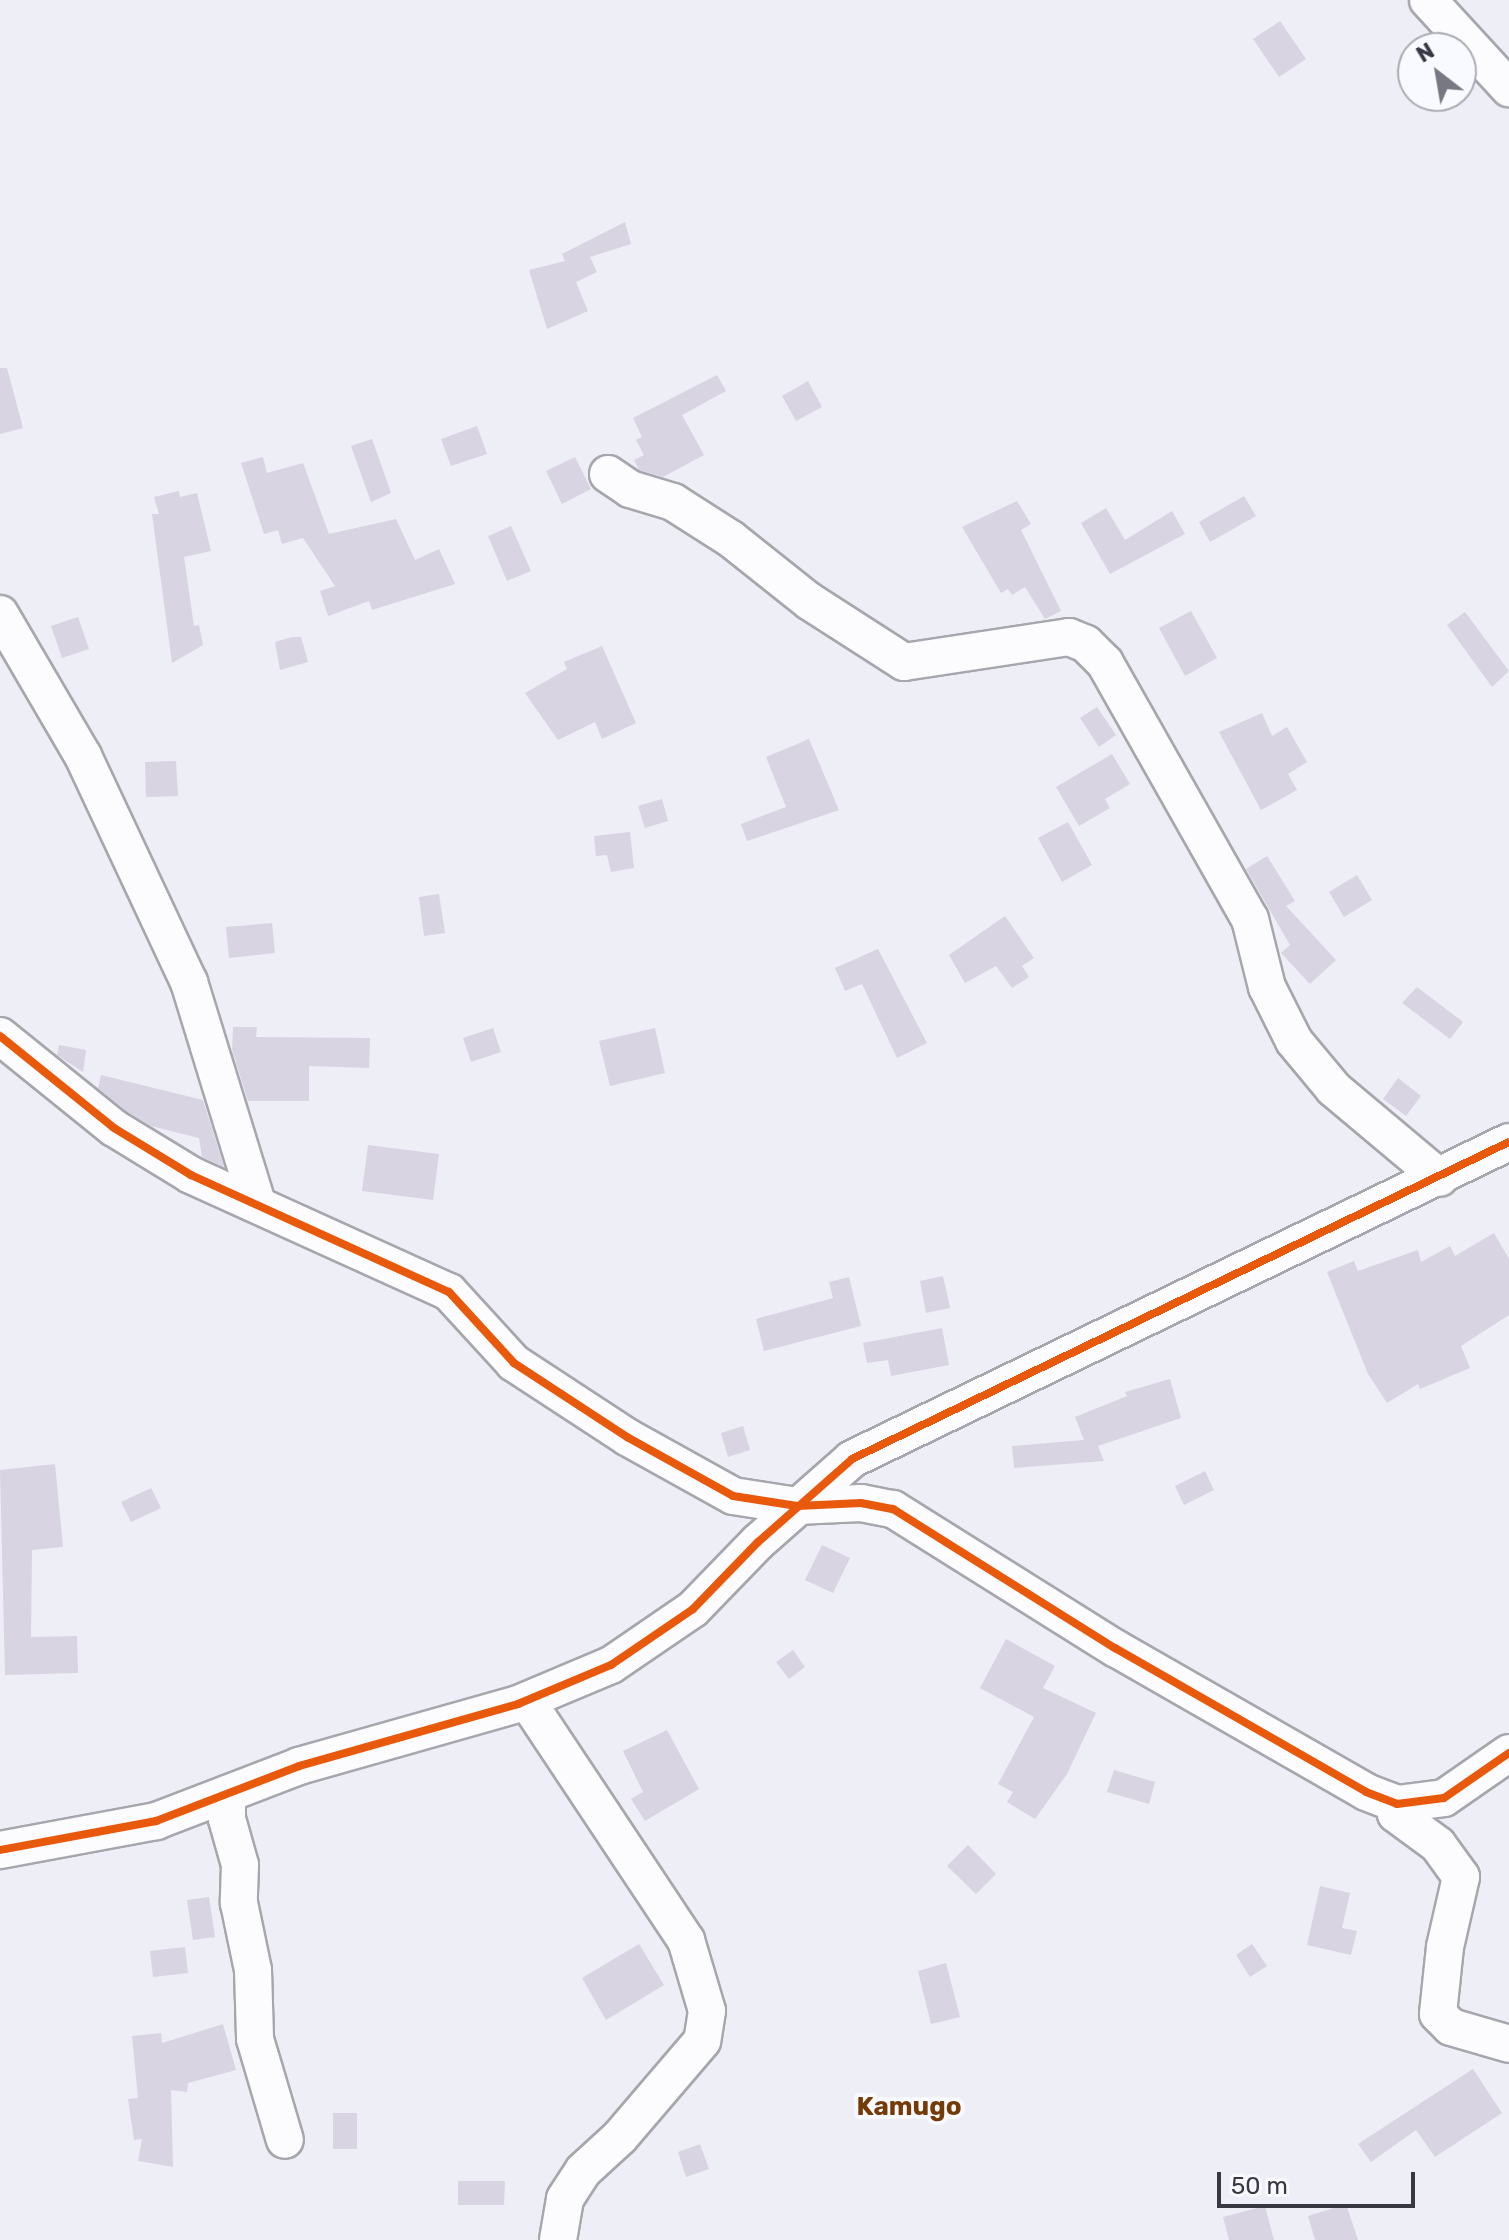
<!DOCTYPE html>
<style>
body{margin:0}
#map{position:relative;width:1509px;height:2240px;overflow:hidden;background:#eeeef7;font-family:Rubik,sans-serif}
div>[style]{position:absolute}
[style*='--x']{left:calc(var(--x)*1px);top:calc(var(--y)*1px);width:calc(var(--w)*1px);rotate:calc(var(--a)*1deg)}
.building>*{inset:0;background:#d8d4e1}
.roads{filter:drop-shadow(2px 0 #a6a6ae) drop-shadow(-2px 0 #a6a6ae) drop-shadow(0 2px #a6a6ae) drop-shadow(0 -2px #a6a6ae)}
.minor>*{height:36px;margin:-18px;padding:0 18px;transform-origin:18px;border-radius:18px;background:#fcfcfe}
.cycleway>*{height:8px;margin:-4px;padding:0 4px;transform-origin:4px;border-radius:4px;background:#e8590c}
span{translate:-50% -50%;white-space:nowrap;text-align:center;line-height:1.15;-webkit-text-stroke:8px #f9faff;paint-order:stroke}
.quarter-label{font-size:26px;color:#753b06;font-weight:700}
.north{position:absolute;left:1397px;top:32px;width:80px;height:80px;box-sizing:border-box;background:#f9faff;border:2px solid #abacb3;border-radius:50%;rotate:329deg;font-size:22px;font-weight:700;line-height:32px;text-align:center;color:#373842}
.north::after{content:'';display:block;margin:auto;width:28px;height:36px;background:#777881;clip-path:polygon(50% 0,100% 100%,50% 72%,0 100%)}
.scale{position:absolute;left:1217px;top:2172px;width:198px;height:36px;box-sizing:border-box;border:4px solid #373842;border-top:0;padding-left:10px;font-size:24px;line-height:28px;white-space:nowrap;color:#373842;-webkit-text-stroke:6px #f9faff;paint-order:stroke}
</style>
<div id="map">
<div class="building">
<div style="clip-path:polygon(1280px 21px,1306px 59px,1279px 77px,1253px 39px)"></div>
<div style="clip-path:polygon(625px 222px,631px 244px,590px 257px,597px 272px,576px 282px,588px 311px,547px 329px,529px 270px,565px 261px,562px 254px)"></div>
<div style="clip-path:polygon(0 368px,7px 368px,23px 428px,0 434px)"></div>
<div style="clip-path:polygon(717px 375px,726px 391px,682px 415px,704px 455px,663px 477px,639px 470px,634px 460px,644px 455px,636px 440px,642px 437px,633px 418px)"></div>
<div style="clip-path:polygon(808px 381px,822px 407px,796px 421px,782px 396px)"></div>
<div style="clip-path:polygon(477px 426px,487px 454px,451px 466px,441px 439px)"></div>
<div style="clip-path:polygon(372px 439px,391px 493px,371px 502px,351px 446px)"></div>
<div style="clip-path:polygon(263px 457px,267px 473px,303px 463px,329px 534px,396px 519px,415px 560px,439px 549px,455px 584px,372px 610px,369px 601px,328px 616px,320px 591px,335px 586px,303px 538px,282px 544px,278px 530px,264px 534px,241px 463px)"></div>
<div style="clip-path:polygon(575px 457px,591px 489px,562px 504px,546px 471px)"></div>
<div style="clip-path:polygon(179px 491px,180px 497px,197px 493px,211px 551px,184px 557px,194px 626px,199px 625px,203px 645px,172px 663px,152px 514px,159px 514px,154px 497px)"></div>
<div style="clip-path:polygon(1244px 496px,1256px 516px,1210px 542px,1199px 522px)"></div>
<div style="clip-path:polygon(1017px 501px,1031px 524px,1021px 530px,1061px 611px,1045px 619px,1025px 587px,1012px 595px,1008px 589px,1001px 593px,962px 527px)"></div>
<div style="clip-path:polygon(1106px 508px,1125px 540px,1172px 511px,1185px 534px,1110px 574px,1081px 523px)"></div>
<div style="clip-path:polygon(511px 526px,531px 571px,507px 581px,488px 536px)"></div>
<div style="clip-path:polygon(1191px 611px,1217px 658px,1185px 676px,1159px 628px)"></div>
<div style="clip-path:polygon(1465px 612px,1509px 671px,1492px 687px,1447px 625px)"></div>
<div style="clip-path:polygon(78px 617px,89px 649px,62px 658px,51px 626px)"></div>
<div style="clip-path:polygon(292px 637px,301px 637px,308px 662px,280px 670px,275px 642px)"></div>
<div style="clip-path:polygon(602px 646px,636px 723px,602px 739px,595px 722px,558px 740px,525px 693px,567px 669px,564px 662px)"></div>
<div style="clip-path:polygon(1097px 707px,1116px 735px,1099px 747px,1080px 718px)"></div>
<div style="clip-path:polygon(1262px 713px,1272px 736px,1287px 727px,1307px 762px,1288px 774px,1297px 790px,1261px 810px,1219px 732px)"></div>
<div style="clip-path:polygon(809px 739px,839px 810px,747px 841px,741px 824px,786px 807px,766px 757px)"></div>
<div style="clip-path:polygon(1112px 754px,1130px 784px,1105px 799px,1110px 808px,1079px 826px,1056px 787px)"></div>
<div style="clip-path:polygon(176px 761px,178px 796px,146px 797px,145px 762px)"></div>
<div style="clip-path:polygon(662px 799px,668px 821px,645px 828px,638px 806px)"></div>
<div style="clip-path:polygon(1068px 822px,1092px 865px,1062px 882px,1038px 838px)"></div>
<div style="clip-path:polygon(630px 832px,634px 868px,611px 872px,607px 855px,596px 856px,594px 836px)"></div>
<div style="clip-path:polygon(1267px 856px,1295px 901px,1286px 906px,1336px 960px,1310px 984px,1281px 953px,1290px 945px,1246px 869px)"></div>
<div style="clip-path:polygon(1357px 875px,1372px 900px,1344px 917px,1329px 892px)"></div>
<div style="clip-path:polygon(439px 894px,445px 933px,424px 936px,419px 897px)"></div>
<div style="clip-path:polygon(1005px 916px,1034px 958px,1022px 966px,1029px 977px,1012px 988px,996px 966px,965px 983px,949px 955px)"></div>
<div style="clip-path:polygon(272px 923px,275px 953px,229px 958px,226px 927px)"></div>
<div style="clip-path:polygon(878px 949px,927px 1043px,897px 1058px,862px 984px,845px 991px,835px 968px)"></div>
<div style="clip-path:polygon(1417px 987px,1463px 1022px,1450px 1039px,1402px 1003px)"></div>
<div style="clip-path:polygon(233px 1027px,257px 1027px,256px 1037px,370px 1038px,369px 1068px,309px 1066px,309px 1101px,248px 1101px,232px 1050px)"></div>
<div style="clip-path:polygon(493px 1028px,501px 1052px,471px 1062px,463px 1038px)"></div>
<div style="clip-path:polygon(655px 1028px,665px 1073px,610px 1086px,599px 1041px)"></div>
<div style="clip-path:polygon(59px 1045px,86px 1050px,83px 1072px,57px 1055px)"></div>
<div style="clip-path:polygon(101px 1075px,203px 1100px,224px 1167px,202px 1157px,199px 1138px,151px 1126px,126px 1111px,98px 1088px)"></div>
<div style="clip-path:polygon(1398px 1078px,1421px 1096px,1406px 1116px,1383px 1099px)"></div>
<div style="clip-path:polygon(368px 1145px,439px 1154px,433px 1200px,362px 1191px)"></div>
<div style="clip-path:polygon(1494px 1233px,1509px 1259px,1509px 1315px,1461px 1346px,1470px 1368px,1420px 1389px,1418px 1384px,1387px 1403px,1368px 1374px,1327px 1272px,1354px 1261px,1358px 1271px,1418px 1250px,1421px 1262px,1450px 1246px,1455px 1256px)"></div>
<div style="clip-path:polygon(943px 1276px,950px 1308px,926px 1313px,920px 1281px)"></div>
<div style="clip-path:polygon(849px 1277px,861px 1326px,764px 1351px,756px 1319px,833px 1298px,829px 1282px)"></div>
<div style="clip-path:polygon(942px 1328px,949px 1365px,891px 1376px,888px 1360px,867px 1363px,863px 1343px)"></div>
<div style="clip-path:polygon(1170px 1379px,1181px 1418px,1098px 1446px,1104px 1461px,1014px 1468px,1012px 1446px,1084px 1440px,1075px 1417px,1127px 1396px,1125px 1392px)"></div>
<div style="clip-path:polygon(743px 1426px,750px 1450px,728px 1457px,721px 1433px)"></div>
<div style="clip-path:polygon(55px 1464px,63px 1547px,32px 1550px,31px 1637px,77px 1636px,78px 1673px,5px 1675px,0 1470px)"></div>
<div style="clip-path:polygon(1205px 1471px,1214px 1490px,1184px 1505px,1175px 1486px)"></div>
<div style="clip-path:polygon(151px 1488px,161px 1508px,131px 1522px,121px 1502px)"></div>
<div style="clip-path:polygon(822px 1545px,850px 1558px,833px 1593px,805px 1580px)"></div>
<div style="clip-path:polygon(1006px 1639px,1055px 1666px,1043px 1688px,1096px 1713px,1067px 1774px,1035px 1819px,1007px 1802px,1013px 1792px,998px 1784px,1034px 1717px,980px 1688px)"></div>
<div style="clip-path:polygon(793px 1650px,805px 1667px,789px 1679px,776px 1662px)"></div>
<div style="clip-path:polygon(667px 1730px,699px 1789px,645px 1821px,631px 1799px,643px 1792px,623px 1751px)"></div>
<div style="clip-path:polygon(1114px 1770px,1155px 1782px,1149px 1804px,1107px 1792px)"></div>
<div style="clip-path:polygon(968px 1845px,996px 1874px,976px 1894px,947px 1866px)"></div>
<div style="clip-path:polygon(1320px 1886px,1350px 1893px,1342px 1928px,1357px 1931px,1351px 1955px,1307px 1945px)"></div>
<div style="clip-path:polygon(209px 1897px,215px 1937px,193px 1940px,187px 1900px)"></div>
<div style="clip-path:polygon(639px 1944px,664px 1985px,606px 2020px,582px 1978px)"></div>
<div style="clip-path:polygon(1252px 1944px,1267px 1966px,1250px 1977px,1236px 1955px)"></div>
<div style="clip-path:polygon(185px 1947px,188px 1973px,153px 1977px,150px 1951px)"></div>
<div style="clip-path:polygon(946px 1963px,960px 2017px,931px 2024px,918px 1971px)"></div>
<div style="clip-path:polygon(223px 2024px,236px 2070px,188px 2083px,187px 2092px,171px 2090px,173px 2167px,138px 2161px,142px 2139px,134px 2140px,128px 2099px,138px 2098px,132px 2036px,161px 2033px,162px 2043px)"></div>
<div style="clip-path:polygon(1473px 2069px,1502px 2113px,1435px 2157px,1416px 2130px,1371px 2162px,1358px 2144px)"></div>
<div style="clip-path:polygon(333px 2113px,357px 2113px,357px 2149px,333px 2149px)"></div>
<div style="clip-path:polygon(700px 2144px,709px 2169px,686px 2177px,678px 2152px)"></div>
<div style="clip-path:polygon(458px 2181px,505px 2181px,504px 2205px,458px 2205px)"></div>
<div style="clip-path:polygon(1346px 2204px,1358px 2240px,1315px 2240px,1308px 2216px)"></div>
<div style="clip-path:polygon(1265px 2206px,1274px 2240px,1229px 2240px,1223px 2217px)"></div>
</div>
<div class="roads">
<div class="minor">
<div style="--x:1428;--y:0;--w:120;--a:47.4"></div>
<div style="--x:608;--y:474;--w:27;--a:34"></div>
<div style="--x:630;--y:489;--w:45;--a:16.8"></div>
<div style="--x:673;--y:502;--w:69;--a:32.5"></div>
<div style="--x:731;--y:539;--w:100;--a:38.5"></div>
<div style="--x:809;--y:601;--w:113;--a:32.7"></div>
<div style="--x:904;--y:662;--w:167;--a:-8.6"></div>
<div style="--x:1069;--y:637;--w:18;--a:22"></div>
<div style="--x:1086;--y:644;--w:27;--a:45"></div>
<div style="--x:1105;--y:663;--w:294;--a:60.5"></div>
<div style="--x:1250;--y:919;--w:70;--a:76"></div>
<div style="--x:1267;--y:987;--w:60;--a:63.4"></div>
<div style="--x:1294;--y:1041;--w:62;--a:50.2"></div>
<div style="--x:1334;--y:1089;--w:138;--a:40"></div>
<div style="--x:0;--y:614;--w:164;--a:59.7"></div>
<div style="--x:83;--y:756;--w:250;--a:64.9"></div>
<div style="--x:189;--y:982;--w:228;--a:72.9"></div>
<div style="--x:0;--y:1036;--w:146;--a:38.9"></div>
<div style="--x:114;--y:1128;--w:90;--a:31.4"></div>
<div style="--x:191;--y:1175;--w:283;--a:24.4"></div>
<div style="--x:449;--y:1292;--w:96;--a:47.5"></div>
<div style="--x:514;--y:1363;--w:135;--a:33.2"></div>
<div style="--x:627;--y:1437;--w:121;--a:29.1"></div>
<div style="--x:733;--y:1496;--w:65;--a:8.9"></div>
<div style="--x:797;--y:1506;--w:64;--a:-2.7"></div>
<div style="--x:861;--y:1503;--w:33;--a:11"></div>
<div style="--x:893;--y:1509;--w:262;--a:32.1"></div>
<div style="--x:1115;--y:1648;--w:289;--a:29.8"></div>
<div style="--x:1366;--y:1792;--w:33;--a:21"></div>
<div style="--x:1397;--y:1804;--w:47;--a:-7.3"></div>
<div style="--x:1444;--y:1798;--w:79;--a:-34.7"></div>
<div style="--x:527;--y:1701;--w:287;--a:56.4"></div>
<div style="--x:686;--y:1940;--w:74;--a:73.5"></div>
<div style="--x:707;--y:2011;--w:30;--a:99"></div>
<div style="--x:702;--y:2041;--w:126;--a:130.5"></div>
<div style="--x:620;--y:2137;--w:50;--a:137.4"></div>
<div style="--x:583;--y:2171;--w:33;--a:123"></div>
<div style="--x:565;--y:2199;--w:42;--a:99.7"></div>
<div style="--x:227;--y:1794;--w:25;--a:90"></div>
<div style="--x:227;--y:1819;--w:48;--a:74.2"></div>
<div style="--x:240;--y:1865;--w:38;--a:92"></div>
<div style="--x:239;--y:1903;--w:68;--a:78.2"></div>
<div style="--x:253;--y:1970;--w:69;--a:88.3"></div>
<div style="--x:255;--y:2039;--w:105;--a:73.5"></div>
<div style="--x:1397;--y:1804;--w:10;--a:96"></div>
<div style="--x:1396;--y:1814;--w:52;--a:36.4"></div>
<div style="--x:1438;--y:1845;--w:39;--a:54"></div>
<div style="--x:1461;--y:1877;--w:72;--a:102.9"></div>
<div style="--x:1445;--y:1947;--w:67;--a:96"></div>
<div style="--x:1438;--y:2014;--w:18;--a:45"></div>
<div style="--x:1451;--y:2027;--w:60;--a:16.3"></div>
<div style="--x:0;--y:1850;--w:159;--a:-10.5"></div>
<div style="--x:156;--y:1821;--w:153;--a:-21"></div>
<div style="--x:299;--y:1766;--w:228;--a:-15.8"></div>
<div style="--x:518;--y:1704;--w:101;--a:-22.8"></div>
<div style="--x:611;--y:1665;--w:99;--a:-34.3"></div>
<div style="--x:693;--y:1609;--w:93;--a:-45.9"></div>
<div style="--x:758;--y:1542;--w:125;--a:-41.4"></div>
<div style="--x:852;--y:1459;--w:729;--a:-25.76"></div>
</div>
</div>
<div class="cycleway">
<div style="--x:0;--y:1036;--w:146;--a:38.9"></div>
<div style="--x:114;--y:1128;--w:90;--a:31.4"></div>
<div style="--x:191;--y:1175;--w:283;--a:24.4"></div>
<div style="--x:449;--y:1292;--w:96;--a:47.5"></div>
<div style="--x:514;--y:1363;--w:135;--a:33.2"></div>
<div style="--x:627;--y:1437;--w:121;--a:29.1"></div>
<div style="--x:733;--y:1496;--w:65;--a:8.9"></div>
<div style="--x:797;--y:1506;--w:64;--a:-2.7"></div>
<div style="--x:861;--y:1503;--w:33;--a:11"></div>
<div style="--x:893;--y:1509;--w:262;--a:32.1"></div>
<div style="--x:1115;--y:1648;--w:289;--a:29.8"></div>
<div style="--x:1366;--y:1792;--w:33;--a:21"></div>
<div style="--x:1397;--y:1804;--w:47;--a:-7.3"></div>
<div style="--x:1444;--y:1798;--w:79;--a:-34.7"></div>
<div style="--x:0;--y:1850;--w:159;--a:-10.5"></div>
<div style="--x:156;--y:1821;--w:153;--a:-21"></div>
<div style="--x:299;--y:1766;--w:228;--a:-15.8"></div>
<div style="--x:518;--y:1704;--w:101;--a:-22.8"></div>
<div style="--x:611;--y:1665;--w:99;--a:-34.3"></div>
<div style="--x:693;--y:1609;--w:93;--a:-45.9"></div>
<div style="--x:758;--y:1542;--w:125;--a:-41.4"></div>
<div style="--x:852;--y:1459;--w:729;--a:-25.76"></div>
</div>
<div class="quarter-label">
<span style="left:909px;top:2107px">Kamugo</span>
</div>
<div class="north">N</div>
<div class="scale">50 m</div>
</div>
